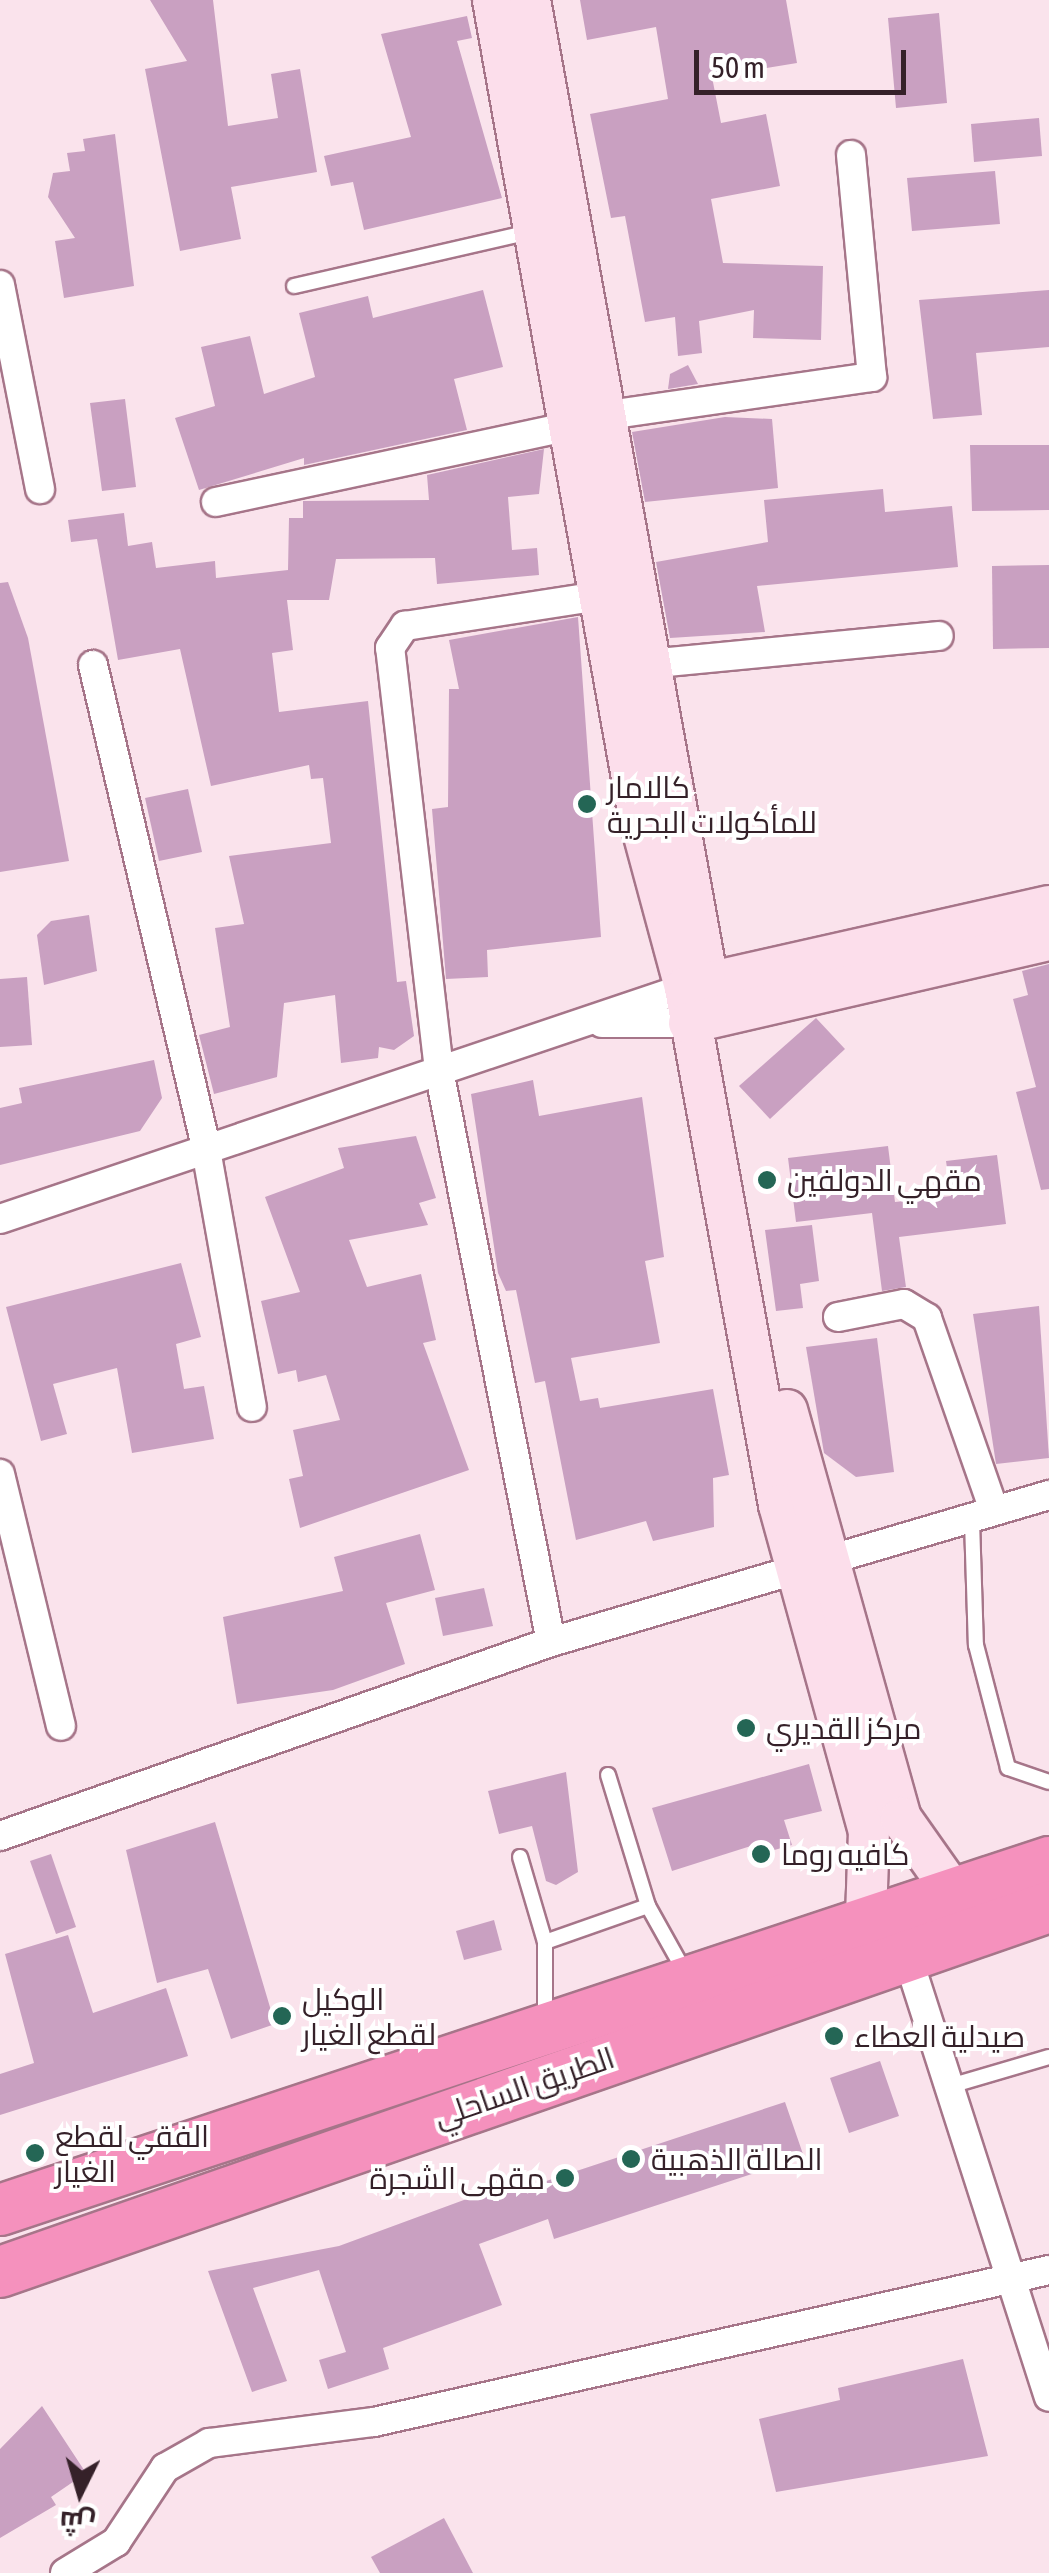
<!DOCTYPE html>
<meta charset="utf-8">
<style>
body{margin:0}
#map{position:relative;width:1049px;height:2573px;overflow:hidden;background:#fae3ec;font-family:"Asap Condensed",Cairo,sans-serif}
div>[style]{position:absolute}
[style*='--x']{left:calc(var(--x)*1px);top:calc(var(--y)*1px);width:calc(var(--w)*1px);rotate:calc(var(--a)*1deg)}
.building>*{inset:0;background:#c9a0c1}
.roads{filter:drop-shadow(2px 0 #a67589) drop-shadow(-2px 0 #a67589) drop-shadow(0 2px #a67589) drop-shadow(0 -2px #a67589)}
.lane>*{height:14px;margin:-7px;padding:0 7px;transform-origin:7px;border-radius:7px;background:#fff}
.street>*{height:28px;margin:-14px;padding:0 14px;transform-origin:14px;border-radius:14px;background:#fff}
.secondary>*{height:40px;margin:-20px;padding:0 20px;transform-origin:20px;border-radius:20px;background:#fcdeeb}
.highway>*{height:50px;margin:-25px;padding:0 25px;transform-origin:25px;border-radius:25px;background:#f591bd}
.dots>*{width:28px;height:28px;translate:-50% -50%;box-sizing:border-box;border:5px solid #fff;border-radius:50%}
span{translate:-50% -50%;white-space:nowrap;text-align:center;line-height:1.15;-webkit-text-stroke:8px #fff;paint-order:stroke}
.poi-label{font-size:30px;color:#352129}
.left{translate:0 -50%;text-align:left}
.right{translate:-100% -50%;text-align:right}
.street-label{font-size:30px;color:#352129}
.north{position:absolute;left:30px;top:2443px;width:100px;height:100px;-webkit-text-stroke:8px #fff;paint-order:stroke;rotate:185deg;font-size:28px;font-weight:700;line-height:40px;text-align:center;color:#352129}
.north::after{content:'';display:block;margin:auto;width:35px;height:45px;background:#352129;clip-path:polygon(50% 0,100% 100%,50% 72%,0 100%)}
.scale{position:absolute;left:694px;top:50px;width:212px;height:45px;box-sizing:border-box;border:5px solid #352129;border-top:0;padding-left:12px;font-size:30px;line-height:35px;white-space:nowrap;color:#352129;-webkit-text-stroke:8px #fff;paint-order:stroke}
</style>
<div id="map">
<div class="building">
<div style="clip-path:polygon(150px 0,213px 0,228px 126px,278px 118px,271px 74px,300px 69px,317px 172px,231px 187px,241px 239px,180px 251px,145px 69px,187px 61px)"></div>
<div style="clip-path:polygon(580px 0,786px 0,797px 63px,712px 77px,721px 123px,766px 114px,780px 186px,711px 199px,723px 263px,823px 266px,821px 340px,753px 338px,754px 310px,699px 321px,702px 353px,678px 356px,675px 317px,645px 322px,625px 216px,611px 218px,590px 114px,668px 99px,656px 27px,587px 40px)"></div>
<div style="clip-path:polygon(939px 13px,947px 103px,896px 108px,888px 18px)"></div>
<div style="clip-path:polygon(467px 16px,472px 38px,457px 41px,502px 198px,364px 230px,353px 182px,331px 186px,324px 156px,411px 137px,381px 34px)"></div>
<div style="clip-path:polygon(1039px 118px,1042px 156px,974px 162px,971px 124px)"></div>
<div style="clip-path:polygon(115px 134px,134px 286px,64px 298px,55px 241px,75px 238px,48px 197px,53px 173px,70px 171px,67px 153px,85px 151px,83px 139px)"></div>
<div style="clip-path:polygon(995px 171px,1000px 224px,912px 231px,907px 178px)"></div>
<div style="clip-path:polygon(483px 290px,503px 367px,454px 379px,467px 430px,304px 465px,304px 458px,199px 490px,175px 418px,215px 406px,201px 347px,250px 336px,264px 394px,315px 377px,299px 313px,368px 296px,373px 318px)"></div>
<div style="clip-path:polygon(1049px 290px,1049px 347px,976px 353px,982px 415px,933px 419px,919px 300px)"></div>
<div style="clip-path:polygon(688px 365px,698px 384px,668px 389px,670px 374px)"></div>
<div style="clip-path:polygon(125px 399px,136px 487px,102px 491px,90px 403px)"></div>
<div style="clip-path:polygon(725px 417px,772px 419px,778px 488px,645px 502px,632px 432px)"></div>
<div style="clip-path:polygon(970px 445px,1049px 445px,1049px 510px,972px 511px)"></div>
<div style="clip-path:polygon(544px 449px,539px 494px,508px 497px,512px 550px,537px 548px,539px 575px,437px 584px,435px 558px,336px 559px,329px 600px,287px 600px,293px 650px,272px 653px,279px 712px,368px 701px,397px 982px,406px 981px,414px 1036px,394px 1050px,379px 1047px,378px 1058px,341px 1063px,335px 995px,284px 1003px,277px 1077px,214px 1094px,199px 1035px,230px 1027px,215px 928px,244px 924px,229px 856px,331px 843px,323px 778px,311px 779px,309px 765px,211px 786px,180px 649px,118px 660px,97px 539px,71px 542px,68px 520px,124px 513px,128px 546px,152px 542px,156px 568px,215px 561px,216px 578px,288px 570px,289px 518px,303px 518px,303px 501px,429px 500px,427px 475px)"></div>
<div style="clip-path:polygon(883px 489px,885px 512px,952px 506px,958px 567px,757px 586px,765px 632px,670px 638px,656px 562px,768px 542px,764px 500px)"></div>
<div style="clip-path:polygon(1049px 565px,1049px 648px,993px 649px,992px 566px)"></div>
<div style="clip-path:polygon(8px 582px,28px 638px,69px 861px,0 872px,0 583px)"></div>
<div style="clip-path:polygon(578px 617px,601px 937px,487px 950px,488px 977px,446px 979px,432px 809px,448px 807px,449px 689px,459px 689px,449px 640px)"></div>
<div style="clip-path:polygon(188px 789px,202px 852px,159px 861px,145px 798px)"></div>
<div style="clip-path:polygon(89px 915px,97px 971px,44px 985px,37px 935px,51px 921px)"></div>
<div style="clip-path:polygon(1049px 964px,1049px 1189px,1041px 1190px,1016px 1092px,1036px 1087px,1013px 999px,1028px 995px,1022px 971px)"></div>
<div style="clip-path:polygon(27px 977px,32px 1045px,0 1047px,0 979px)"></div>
<div style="clip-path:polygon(816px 1018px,845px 1049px,770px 1119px,739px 1086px)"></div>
<div style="clip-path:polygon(154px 1060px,162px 1098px,140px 1131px,0 1165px,0 1108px,22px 1103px,19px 1088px)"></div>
<div style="clip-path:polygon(533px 1080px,539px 1116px,642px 1097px,664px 1257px,645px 1261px,660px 1343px,571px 1358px,580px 1401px,598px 1398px,600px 1408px,713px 1389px,729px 1475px,713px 1478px,714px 1527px,653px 1541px,646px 1521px,576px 1540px,545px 1381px,535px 1383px,516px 1290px,506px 1291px,498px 1273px,471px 1094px)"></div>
<div style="clip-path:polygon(416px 1136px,436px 1198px,419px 1203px,428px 1225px,349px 1240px,367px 1287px,421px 1274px,436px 1340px,423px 1343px,469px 1470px,300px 1528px,289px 1479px,303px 1476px,293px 1430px,340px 1420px,326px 1375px,298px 1382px,296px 1370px,278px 1374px,261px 1301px,300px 1292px,265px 1197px,344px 1168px,338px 1148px)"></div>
<div style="clip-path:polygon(888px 1146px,895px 1202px,951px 1196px,946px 1161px,997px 1155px,1006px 1224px,899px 1237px,906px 1287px,882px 1291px,872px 1213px,796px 1222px,788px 1158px)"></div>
<div style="clip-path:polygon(812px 1225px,819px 1281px,800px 1284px,803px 1308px,776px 1311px,765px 1230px)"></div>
<div style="clip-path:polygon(181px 1263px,201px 1337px,176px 1344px,184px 1389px,204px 1386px,214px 1439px,132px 1453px,117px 1368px,53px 1384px,67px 1434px,41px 1441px,6px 1307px)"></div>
<div style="clip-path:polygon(1039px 1306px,1049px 1458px,996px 1464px,973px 1314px)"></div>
<div style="clip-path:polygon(877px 1338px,894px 1472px,856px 1477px,824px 1453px,806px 1347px)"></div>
<div style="clip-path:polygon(420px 1534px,435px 1590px,386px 1603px,405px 1664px,333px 1690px,237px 1704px,223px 1617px,343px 1591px,334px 1557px)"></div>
<div style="clip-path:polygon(484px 1588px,493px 1626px,443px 1636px,435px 1598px)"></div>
<div style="clip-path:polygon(809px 1764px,822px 1811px,784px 1820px,792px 1845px,757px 1855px,754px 1845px,672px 1871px,652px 1808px)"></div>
<div style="clip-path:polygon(566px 1772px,578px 1872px,556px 1885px,546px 1881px,532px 1826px,499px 1834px,488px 1791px)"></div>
<div style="clip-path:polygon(215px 1822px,275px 2024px,231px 2039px,208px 1969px,157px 1983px,126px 1850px)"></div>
<div style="clip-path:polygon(51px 1854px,76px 1927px,56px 1934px,30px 1861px)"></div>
<div style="clip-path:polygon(494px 1920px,502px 1950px,464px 1960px,456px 1931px)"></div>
<div style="clip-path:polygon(68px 1935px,93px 2013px,166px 1988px,188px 2056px,0 2115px,0 2074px,34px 2063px,5px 1954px)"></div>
<div style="clip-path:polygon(880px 2061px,899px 2116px,849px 2133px,830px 2078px)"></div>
<div style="clip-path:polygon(785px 2102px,804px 2157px,554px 2239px,548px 2219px,479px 2244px,502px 2305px,383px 2348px,389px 2369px,328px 2389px,319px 2360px,346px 2352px,319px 2270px,253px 2288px,287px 2381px,252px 2392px,208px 2271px,339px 2246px,510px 2183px,513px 2192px)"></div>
<div style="clip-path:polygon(963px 2359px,988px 2456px,776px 2492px,759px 2419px,840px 2400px,838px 2388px)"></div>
<div style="clip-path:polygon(42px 2406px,86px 2473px,51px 2497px,56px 2505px,0 2538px,0 2449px)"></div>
<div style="clip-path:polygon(444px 2518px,473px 2573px,380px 2573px,371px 2557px)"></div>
</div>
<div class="roads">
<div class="lane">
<div style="--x:294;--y:286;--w:241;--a:-12.9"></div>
<div style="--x:972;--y:1521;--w:124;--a:88.2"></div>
<div style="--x:976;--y:1645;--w:127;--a:75.4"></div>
<div style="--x:1008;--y:1768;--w:43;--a:18.9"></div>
<div style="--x:608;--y:1775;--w:137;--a:73"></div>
<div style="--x:648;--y:1906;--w:78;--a:60.8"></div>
<div style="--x:520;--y:1857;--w:89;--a:73.6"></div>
<div style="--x:545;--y:2021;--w:79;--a:-90"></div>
<div style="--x:545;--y:1942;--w:109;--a:-19.3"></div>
<div style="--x:950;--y:2086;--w:103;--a:-16.3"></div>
</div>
<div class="street">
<div style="--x:0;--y:285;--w:208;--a:78.9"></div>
<div style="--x:608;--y:415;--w:267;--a:-8.2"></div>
<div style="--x:872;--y:377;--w:223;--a:-95.4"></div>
<div style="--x:216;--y:502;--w:366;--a:-12.1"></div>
<div style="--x:647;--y:664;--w:293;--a:-5.5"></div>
<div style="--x:93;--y:665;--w:492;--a:76.8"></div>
<div style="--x:205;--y:1144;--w:267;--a:79.9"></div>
<div style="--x:602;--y:1023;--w:87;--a:0"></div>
<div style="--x:0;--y:1219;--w:723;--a:-18.64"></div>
<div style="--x:838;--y:1317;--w:67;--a:-11.1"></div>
<div style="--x:904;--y:1304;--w:27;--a:31"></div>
<div style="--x:927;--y:1318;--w:203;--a:70.8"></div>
<div style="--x:0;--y:1474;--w:259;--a:76.4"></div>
<div style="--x:551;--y:1642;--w:583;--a:-101.08"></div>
<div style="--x:439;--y:1070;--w:425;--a:-96.6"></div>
<div style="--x:390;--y:648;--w:27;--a:-56"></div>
<div style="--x:405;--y:626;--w:203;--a:-8.8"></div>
<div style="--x:0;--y:1836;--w:584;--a:-19.4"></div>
<div style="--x:551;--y:1642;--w:519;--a:-16.45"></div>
<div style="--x:906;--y:1952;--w:467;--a:72.2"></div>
<div style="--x:65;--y:2573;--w:60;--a:-31.3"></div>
<div style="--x:116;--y:2542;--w:89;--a:-56.5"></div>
<div style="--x:165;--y:2468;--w:51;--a:-29.6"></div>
<div style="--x:209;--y:2443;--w:166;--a:-7.3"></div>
<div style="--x:374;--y:2422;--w:692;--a:-12.69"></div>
</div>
<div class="secondary">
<div style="--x:493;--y:0;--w:830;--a:79.87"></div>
<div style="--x:639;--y:817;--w:177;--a:74.9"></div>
<div style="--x:685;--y:988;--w:525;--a:79.7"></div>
<div style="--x:779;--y:1505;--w:338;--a:74.6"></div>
<div style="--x:869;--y:1831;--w:87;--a:92"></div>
<div style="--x:530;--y:0;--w:1020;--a:79.73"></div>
<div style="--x:685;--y:988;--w:373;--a:-12.7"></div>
<div style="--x:689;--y:1023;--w:369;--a:-13"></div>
<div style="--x:787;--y:1410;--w:424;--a:74.4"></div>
<div style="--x:901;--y:1818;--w:87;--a:54.8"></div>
</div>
<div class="highway">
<div style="--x:0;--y:2210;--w:1105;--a:-18.35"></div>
<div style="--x:0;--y:2272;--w:1111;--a:-19.19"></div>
</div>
</div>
<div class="dots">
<div style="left:587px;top:804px;background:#246655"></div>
<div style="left:767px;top:1180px;background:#246655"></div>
<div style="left:746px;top:1728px;background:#246655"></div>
<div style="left:761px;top:1854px;background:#246655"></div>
<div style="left:282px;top:2016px;background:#246655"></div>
<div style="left:834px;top:2036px;background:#246655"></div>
<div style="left:35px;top:2153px;background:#246655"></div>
<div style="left:631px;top:2159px;background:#246655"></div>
<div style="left:565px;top:2178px;background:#246655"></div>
</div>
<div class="poi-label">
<span class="left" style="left:607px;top:804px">كالامار<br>للمأكولات البحرية</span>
<span class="left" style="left:787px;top:1180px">مقهي الدولفين</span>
<span class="left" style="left:766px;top:1728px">مركز القديري</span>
<span class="left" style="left:781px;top:1854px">كافيه روما</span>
<span class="left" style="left:302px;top:2016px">الوكيل<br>لقطع الغيار</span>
<span class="left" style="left:854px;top:2036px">صيدلية العطاء</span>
<span class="left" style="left:55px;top:2153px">الفقي لقطع<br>الغيار</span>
<span class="left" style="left:651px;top:2159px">الصالة الذهبية</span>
<span class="right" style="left:545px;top:2178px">مقهى الشجرة</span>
</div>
<div class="street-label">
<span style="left:524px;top:2087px;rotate:-19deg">الطريق الساحلي</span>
</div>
<div class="north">ش</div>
<div class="scale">50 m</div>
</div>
